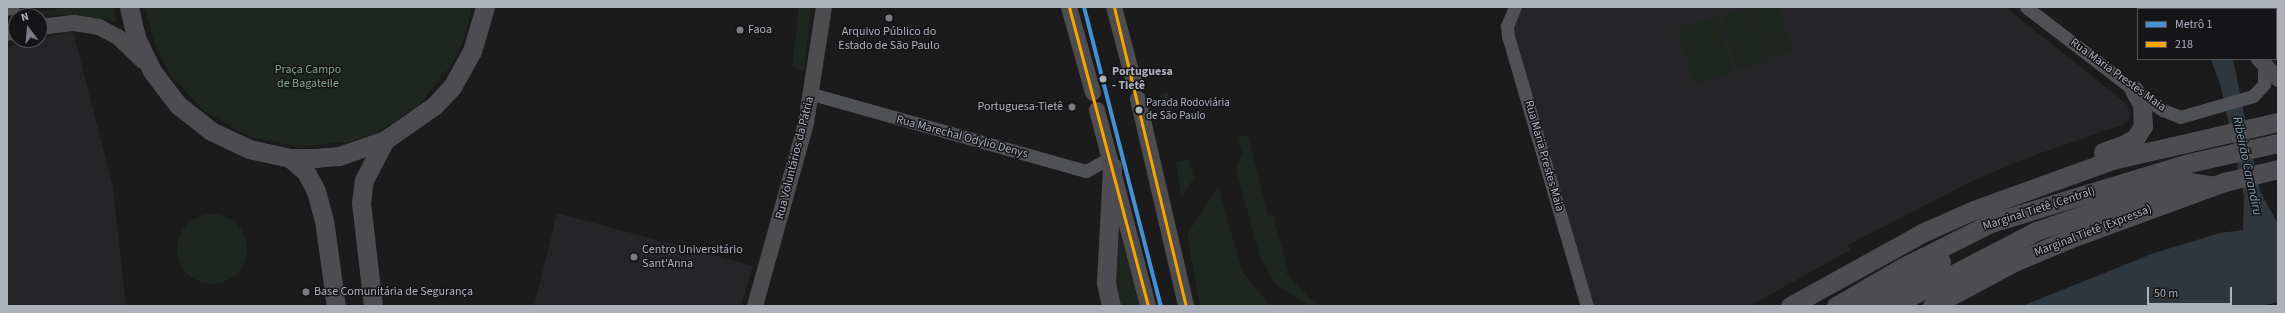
<!DOCTYPE html>
<meta charset="utf-8">
<style>
body{margin:0}
#map{position:relative;width:2285px;height:313px;overflow:hidden;background:#1b1b1c;font-family:"Source Sans 3",sans-serif}
div>[style]{position:absolute}
[style*='--x']{left:calc(var(--x)*1px);top:calc(var(--y)*1px);width:calc(var(--w)*1px);rotate:calc(var(--a)*1deg)}
.built>*{inset:0;background:#252528}
.green>*{inset:0;background:#1f2620}
.round{border-radius:50%}
.water>*{inset:0;background:#2e363e}
.minor>*{height:13px;margin:-6.5px;padding:0 6.5px;transform-origin:6.5px;border-radius:6.5px;background:#4f5155}
.major>*{height:16px;margin:-8px;padding:0 8px;transform-origin:8px;border-radius:8px;background:#4d4d50}
.highway>*{height:19px;margin:-9.5px;padding:0 9.5px;transform-origin:9.5px;border-radius:9.5px;background:#4d4d51}
.bus-1>*{height:3px;margin:-1.5px;padding:0 1.5px;transform-origin:1.5px;border-radius:1.5px;background:#f7a600}
.metro-1>*{height:4px;margin:-2px;padding:0 2px;transform-origin:2px;border-radius:2px;background:#4490d3}
.dots>*{width:11px;height:11px;translate:-50% -50%;box-sizing:border-box;border:2px solid #151518;border-radius:50%}
span{translate:-50% -50%;white-space:nowrap;text-align:center;line-height:1.15;-webkit-text-stroke:3px #151518;paint-order:stroke}
.bus-label{font-size:11px;color:#adb1bc}
.left{translate:0 -50%;text-align:left}
.poi-label{font-size:12px;color:#adb1bc}
.right{translate:-100% -50%;text-align:right}
.park-label{font-size:12px;color:#84a787}
.stop-label{font-size:12px;color:#adb1bc;font-weight:700}
.street-label{font-size:12px;color:#adb1bc}
.water-label{font-size:13px;color:#849fb6;font-style:italic}
.frame{position:absolute;inset:0;border:8px solid #adb1bc;pointer-events:none}
.legend{position:absolute;left:2137px;top:8px;width:140px;height:52px;box-sizing:border-box;background:#151518;border:1px solid #52535a;margin:0;padding:5px 7px;list-style:none;font-size:12px;color:#adb1bc}
.legend li{display:flex;align-items:center;gap:8px;height:20px}
.legend b{width:20px;border:1px solid #52535a}
.north{position:absolute;left:8px;top:8px;width:40px;height:40px;box-sizing:border-box;background:#151518;border:1px solid #52535a;border-radius:50%;rotate:344deg;font-size:11px;font-weight:700;line-height:16px;text-align:center;color:#adb1bc}
.north::after{content:'';display:block;margin:auto;width:14px;height:18px;background:#7a7c84;clip-path:polygon(50% 0,100% 100%,50% 72%,0 100%)}
.scale{position:absolute;left:2147px;top:287px;width:85px;height:18px;box-sizing:border-box;border:2px solid #adb1bc;border-top:0;padding-left:5px;font-size:12px;line-height:14px;white-space:nowrap;color:#adb1bc;-webkit-text-stroke:3px #151518;paint-order:stroke}
</style>
<div id="map">
<div class="built">
<div style="clip-path:polygon(1525px 7px,2005px 7px,2126px 103px,2130px 112px,2129px 120px,2122px 125px,2038px 154px,1974px 180px,1848px 245px,1850px 250px,1750px 306px,1593px 306px,1514px 32px,1513px 24px)"></div>
<div style="clip-path:polygon(2234px 7px,2278px 7px,2278px 69px,2276px 9px)"></div>
<div style="clip-path:polygon(73px 31px,113px 187px,126px 306px,7px 306px,7px 47px)"></div>
<div style="clip-path:polygon(557px 213px,753px 266px,741px 306px,534px 306px)"></div>
</div>
<div class="green">
<div style="clip-path:polygon(65px 7px,113px 7px,116px 22px,74px 15px,22px 16px)"></div>
<div style="clip-path:polygon(144px 7px,472px 7px,464px 40px,453px 63px,420px 104px,377px 133px,352px 141px,301px 147px,250px 137px,204px 111px,169px 73px,157px 50px)"></div>
<div style="clip-path:polygon(799px 7px,811px 7px,804px 71px,792px 67px)"></div>
<div style="clip-path:polygon(1750px 7px,1767px 61px,1738px 70px,1721px 15px)"></div>
<div style="clip-path:polygon(1753px 7px,1779px 7px,1793px 51px,1769px 59px)"></div>
<div style="clip-path:polygon(1717px 16px,1734px 72px,1694px 85px,1677px 29px)"></div>
<div style="clip-path:polygon(1168px 92px,1174px 115px,1167px 116px,1161px 94px)"></div>
<div style="clip-path:polygon(1248px 135px,1268px 216px,1273px 215px,1288px 271px,1286px 273px,1317px 306px,1311px 306px,1275px 284px,1260px 257px,1236px 169px,1242px 153px,1238px 137px)"></div>
<div style="clip-path:polygon(1189px 159px,1194px 178px,1181px 197px,1176px 162px)"></div>
<div style="clip-path:polygon(1218px 186px,1242px 271px,1270px 306px,1200px 306px,1187px 235px)"></div>
<div class="round" style="left:177px;top:214px;width:70px;height:70px"></div>
<div style="clip-path:polygon(1119px 235px,1122px 240px,1139px 306px,1116px 306px,1113px 290px)"></div>
</div>
<div class="water">
<div style="clip-path:polygon(2211px 59px,2233px 59px,2260px 191px,2278px 224px,2278px 302px,2261px 306px,2022px 306px,2154px 253px,2220px 233px,2243px 230px,2244px 196px,2221px 87px)"></div>
</div>
<div class="minor">
<div style="--x:1515;--y:7;--w:21;--a:113"></div>
<div style="--x:1507;--y:26;--w:10;--a:84"></div>
<div style="--x:1508;--y:36;--w:281;--a:73.7"></div>
<div style="--x:2026;--y:7;--w:136;--a:37.5"></div>
<div style="--x:2134;--y:90;--w:35;--a:35"></div>
<div style="--x:2163;--y:110;--w:18;--a:22"></div>
<div style="--x:2180;--y:117;--w:76;--a:-16"></div>
<div style="--x:2253;--y:96;--w:16;--a:-47"></div>
<div style="--x:2264;--y:84;--w:18;--a:-90"></div>
<div style="--x:812;--y:94;--w:285;--a:15.7"></div>
<div style="--x:1086;--y:171;--w:26;--a:-29"></div>
</div>
<div class="major">
<div style="--x:1069;--y:7;--w:89;--a:74.4"></div>
<div style="--x:1114;--y:7;--w:78;--a:75.1"></div>
<div style="--x:2226;--y:7;--w:3;--a:45"></div>
<div style="--x:7;--y:8;--w:5;--a:-11"></div>
<div style="--x:40;--y:27;--w:34;--a:-7"></div>
<div style="--x:74;--y:23;--w:25;--a:9"></div>
<div style="--x:99;--y:27;--w:21;--a:28"></div>
<div style="--x:118;--y:37;--w:35;--a:44"></div>
<div style="--x:7;--y:33;--w:9;--a:-13"></div>
<div style="--x:2259;--y:59;--w:28;--a:46"></div>
<div style="--x:1138;--y:99;--w:212;--a:76.9"></div>
<div style="--x:1097;--y:110;--w:203;--a:75.4"></div>
<div style="--x:755;--y:306;--w:190;--a:-74.4"></div>
<div style="--x:806;--y:123;--w:117;--a:-81.2"></div>
</div>
<div class="highway">
<div style="--x:129;--y:7;--w:32;--a:77"></div>
<div style="--x:136;--y:38;--w:37;--a:64"></div>
<div style="--x:152;--y:71;--w:43;--a:52.6"></div>
<div style="--x:178;--y:105;--w:42;--a:38.2"></div>
<div style="--x:211;--y:131;--w:42;--a:25.3"></div>
<div style="--x:249;--y:149;--w:42;--a:12.4"></div>
<div style="--x:290;--y:158;--w:25;--a:0"></div>
<div style="--x:315;--y:158;--w:24;--a:-5"></div>
<div style="--x:339;--y:156;--w:49;--a:-19.2"></div>
<div style="--x:385;--y:140;--w:60;--a:-34.8"></div>
<div style="--x:434;--y:106;--w:26;--a:-47"></div>
<div style="--x:452;--y:87;--w:41;--a:-60.9"></div>
<div style="--x:472;--y:51;--w:46;--a:-73.5"></div>
<div style="--x:2103;--y:152;--w:23;--a:-20"></div>
<div style="--x:2125;--y:144;--w:13;--a:-32"></div>
<div style="--x:2136;--y:137;--w:13;--a:-58"></div>
<div style="--x:2143;--y:126;--w:22;--a:-93"></div>
<div style="--x:2142;--y:104;--w:16;--a:-120"></div>
<div style="--x:290;--y:158;--w:21;--a:41"></div>
<div style="--x:306;--y:172;--w:21;--a:62"></div>
<div style="--x:316;--y:191;--w:30;--a:75"></div>
<div style="--x:324;--y:220;--w:87;--a:82.1"></div>
<div style="--x:373;--y:306;--w:104;--a:-96.6"></div>
<div style="--x:361;--y:203;--w:23;--a:-83"></div>
<div style="--x:364;--y:180;--w:45;--a:-62.3"></div>
<div style="--x:1111;--y:306;--w:25;--a:-102"></div>
<div style="--x:1106;--y:282;--w:116;--a:-87"></div>
<div style="--x:1790;--y:306;--w:151;--a:-28.9"></div>
<div style="--x:1922;--y:233;--w:57;--a:-23.9"></div>
<div style="--x:1974;--y:210;--w:147;--a:-19.9"></div>
<div style="--x:2112;--y:160;--w:170;--a:-12.9"></div>
<div style="--x:1836;--y:306;--w:78;--a:-30.2"></div>
<div style="--x:1903;--y:267;--w:98;--a:-26.6"></div>
<div style="--x:1991;--y:223;--w:207;--a:-16.9"></div>
<div style="--x:2189;--y:163;--w:91;--a:-12.7"></div>
<div style="--x:1865;--y:306;--w:88;--a:-30.1"></div>
<div style="--x:1892;--y:306;--w:162;--a:-27.5"></div>
<div style="--x:2036;--y:231;--w:154;--a:-18.9"></div>
<div style="--x:2182;--y:181;--w:29;--a:8"></div>
<div style="--x:1932;--y:306;--w:93;--a:-28.2"></div>
<div style="--x:2014;--y:262;--w:65;--a:-22.6"></div>
<div style="--x:2074;--y:237;--w:160;--a:-20.1"></div>
<div style="--x:2224;--y:182;--w:56;--a:-13.5"></div>
</div>
<div class="bus-1">
<div style="--x:1069;--y:7;--w:309;--a:75.2"></div>
<div style="--x:1114;--y:7;--w:308;--a:76.5"></div>
</div>
<div class="metro-1">
<div style="--x:1084;--y:7;--w:309;--a:75.6"></div>
</div>
<div class="dots">
<div style="left:889px;top:18px;background:#7a7c84"></div>
<div style="left:740px;top:30px;background:#7a7c84"></div>
<div style="left:1103px;top:79px;background:#adb1bc"></div>
<div style="left:1072px;top:107px;background:#7a7c84"></div>
<div style="left:1139px;top:110px;background:#adb1bc"></div>
<div style="left:634px;top:257px;background:#7a7c84"></div>
<div style="left:306px;top:292px;background:#7a7c84"></div>
</div>
<div class="bus-label">
<span class="left" style="left:1146px;top:110px">Parada Rodoviária<br>de São Paulo</span>
</div>
<div class="poi-label">
<span class="left" style="left:748px;top:30px">Faoa</span>
<span style="left:889px;top:39px">Arquivo Público do<br>Estado de São Paulo</span>
<span class="right" style="left:1063px;top:107px">Portuguesa-Tietê</span>
<span class="left" style="left:642px;top:257px">Centro Universitário<br>Sant'Anna</span>
<span class="left" style="left:314px;top:292px">Base Comunitária de Segurança</span>
</div>
<div class="park-label">
<span style="left:308px;top:77px">Praça Campo<br>de Bagatelle</span>
</div>
<div class="stop-label">
<span class="left" style="left:1112px;top:79px">Portuguesa<br>- Tietê</span>
</div>
<div class="street-label">
<span style="left:2118px;top:75px;rotate:36deg">Rua Maria Prestes Maia</span>
<span style="left:962px;top:137px;rotate:15deg">Rua Marechal Odylio Denys</span>
<span style="left:1544px;top:156px;rotate:74deg">Rua Maria Prestes Maia</span>
<span style="left:795px;top:158px;rotate:-76deg">Rua Voluntários da Pátria</span>
<span style="left:2039px;top:209px;rotate:-18deg">Marginal Tietê (Central)</span>
<span style="left:2093px;top:231px;rotate:-21deg">Marginal Tietê (Expressa)</span>
</div>
<div class="water-label">
<span style="left:2247px;top:166px;rotate:78deg">Ribeirão Carandiru</span>
</div>
<div class="frame"></div>
<ul class="legend">
<li><b style="height:5px;background:#4490d3"></b>Metrô 1</li>
<li><b style="height:5px;background:#f7a600"></b>218</li>
</ul>
<div class="north">N</div>
<div class="scale">50 m</div>
</div>
